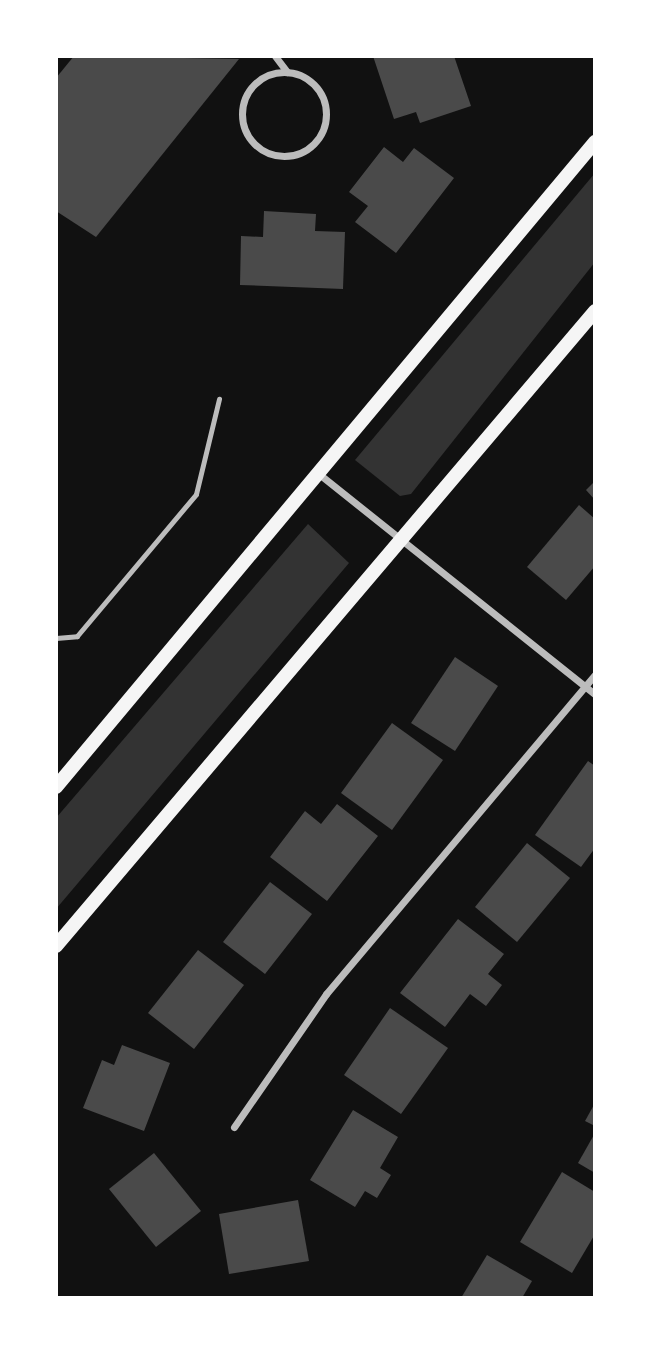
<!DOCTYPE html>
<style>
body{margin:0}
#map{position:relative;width:651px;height:1354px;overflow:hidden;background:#111;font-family:Commissioner,sans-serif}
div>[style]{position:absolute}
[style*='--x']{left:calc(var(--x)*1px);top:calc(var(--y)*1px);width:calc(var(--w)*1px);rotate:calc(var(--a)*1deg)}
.water>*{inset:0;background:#333}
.building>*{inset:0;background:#4a4a4a}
.service>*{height:5px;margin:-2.5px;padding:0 2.5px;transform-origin:2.5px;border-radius:2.5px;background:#bcbcbc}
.minor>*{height:7px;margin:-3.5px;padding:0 3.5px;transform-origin:3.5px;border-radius:3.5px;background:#bcbcbc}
.minor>.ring{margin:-3.5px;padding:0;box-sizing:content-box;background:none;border:7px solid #bcbcbc;border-radius:50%}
.secondary>*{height:14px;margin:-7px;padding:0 7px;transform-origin:7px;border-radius:7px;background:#f5f5f5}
span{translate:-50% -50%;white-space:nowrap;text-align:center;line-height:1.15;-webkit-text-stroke:7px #fff;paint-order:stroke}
.frame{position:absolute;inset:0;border:58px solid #fff;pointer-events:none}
</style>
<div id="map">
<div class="water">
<div style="clip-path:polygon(595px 173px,595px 262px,411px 494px,400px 496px,355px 460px)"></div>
<div style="clip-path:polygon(308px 524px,349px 563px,56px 909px,56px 818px)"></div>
</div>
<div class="building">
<div style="clip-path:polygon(74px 56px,239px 59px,96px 237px,56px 211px,56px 78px)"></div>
<div style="clip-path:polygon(373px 56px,454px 56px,471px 106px,420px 123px,416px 112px,394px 119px)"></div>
<div style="clip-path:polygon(384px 147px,403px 162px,414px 148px,454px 178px,396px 253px,355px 222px,368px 206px,349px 192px)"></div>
<div style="clip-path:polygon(264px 211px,316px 214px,315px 231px,345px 232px,343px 289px,240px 285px,241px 236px,263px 237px)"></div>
<div style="clip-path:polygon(595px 481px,595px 500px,586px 490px)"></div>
<div style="clip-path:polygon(579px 505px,595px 519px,595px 566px,566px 600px,527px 567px)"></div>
<div style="clip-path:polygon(455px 657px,498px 686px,455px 751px,411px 723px)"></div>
<div style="clip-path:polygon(392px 723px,443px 760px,392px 830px,341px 793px)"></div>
<div style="clip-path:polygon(588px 761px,595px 766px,595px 848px,581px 867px,535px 835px)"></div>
<div style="clip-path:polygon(337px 804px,378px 836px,327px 901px,270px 857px,305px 811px,321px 824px)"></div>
<div style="clip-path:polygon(527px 843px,570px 878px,517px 942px,475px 907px)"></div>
<div style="clip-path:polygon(270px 882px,312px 914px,265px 974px,223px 942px)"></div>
<div style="clip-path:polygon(458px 919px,504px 954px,488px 974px,502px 985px,486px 1006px,470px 994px,445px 1027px,400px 993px)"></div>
<div style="clip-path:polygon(198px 950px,244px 985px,194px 1049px,148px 1013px)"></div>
<div style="clip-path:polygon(390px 1008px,448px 1048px,401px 1114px,344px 1075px)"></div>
<div style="clip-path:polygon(122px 1045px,170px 1063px,144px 1131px,83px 1108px,102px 1060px,114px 1065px)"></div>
<div style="clip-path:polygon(595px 1103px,595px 1126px,585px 1121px)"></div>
<div style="clip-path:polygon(353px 1110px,398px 1137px,380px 1168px,391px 1175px,377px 1198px,365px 1191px,355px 1207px,310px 1180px)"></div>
<div style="clip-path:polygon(595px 1133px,595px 1173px,578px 1163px)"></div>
<div style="clip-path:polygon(154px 1153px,201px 1211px,156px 1247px,109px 1189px)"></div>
<div style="clip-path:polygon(562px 1172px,595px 1192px,595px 1234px,572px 1273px,520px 1242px)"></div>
<div style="clip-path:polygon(298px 1200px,309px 1261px,229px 1274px,219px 1214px)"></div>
<div style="clip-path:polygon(487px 1255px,532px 1281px,522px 1298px,461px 1298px)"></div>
</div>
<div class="service">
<div style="--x:56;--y:638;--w:21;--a:-5"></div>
<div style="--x:77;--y:636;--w:185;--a:-50"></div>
<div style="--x:196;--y:494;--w:98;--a:-76.4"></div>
</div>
<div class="minor">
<div style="--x:275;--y:56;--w:20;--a:53"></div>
<div class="ring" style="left:242px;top:72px;width:77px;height:77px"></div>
<div style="--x:319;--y:474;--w:353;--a:38.6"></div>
<div style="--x:234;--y:1127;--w:162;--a:-55.3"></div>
<div style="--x:326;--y:994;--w:417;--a:-49.9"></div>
</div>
<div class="secondary">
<div style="--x:56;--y:787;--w:841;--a:-50.12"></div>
<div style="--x:56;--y:946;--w:833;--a:-49.67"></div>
</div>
<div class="frame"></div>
</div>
